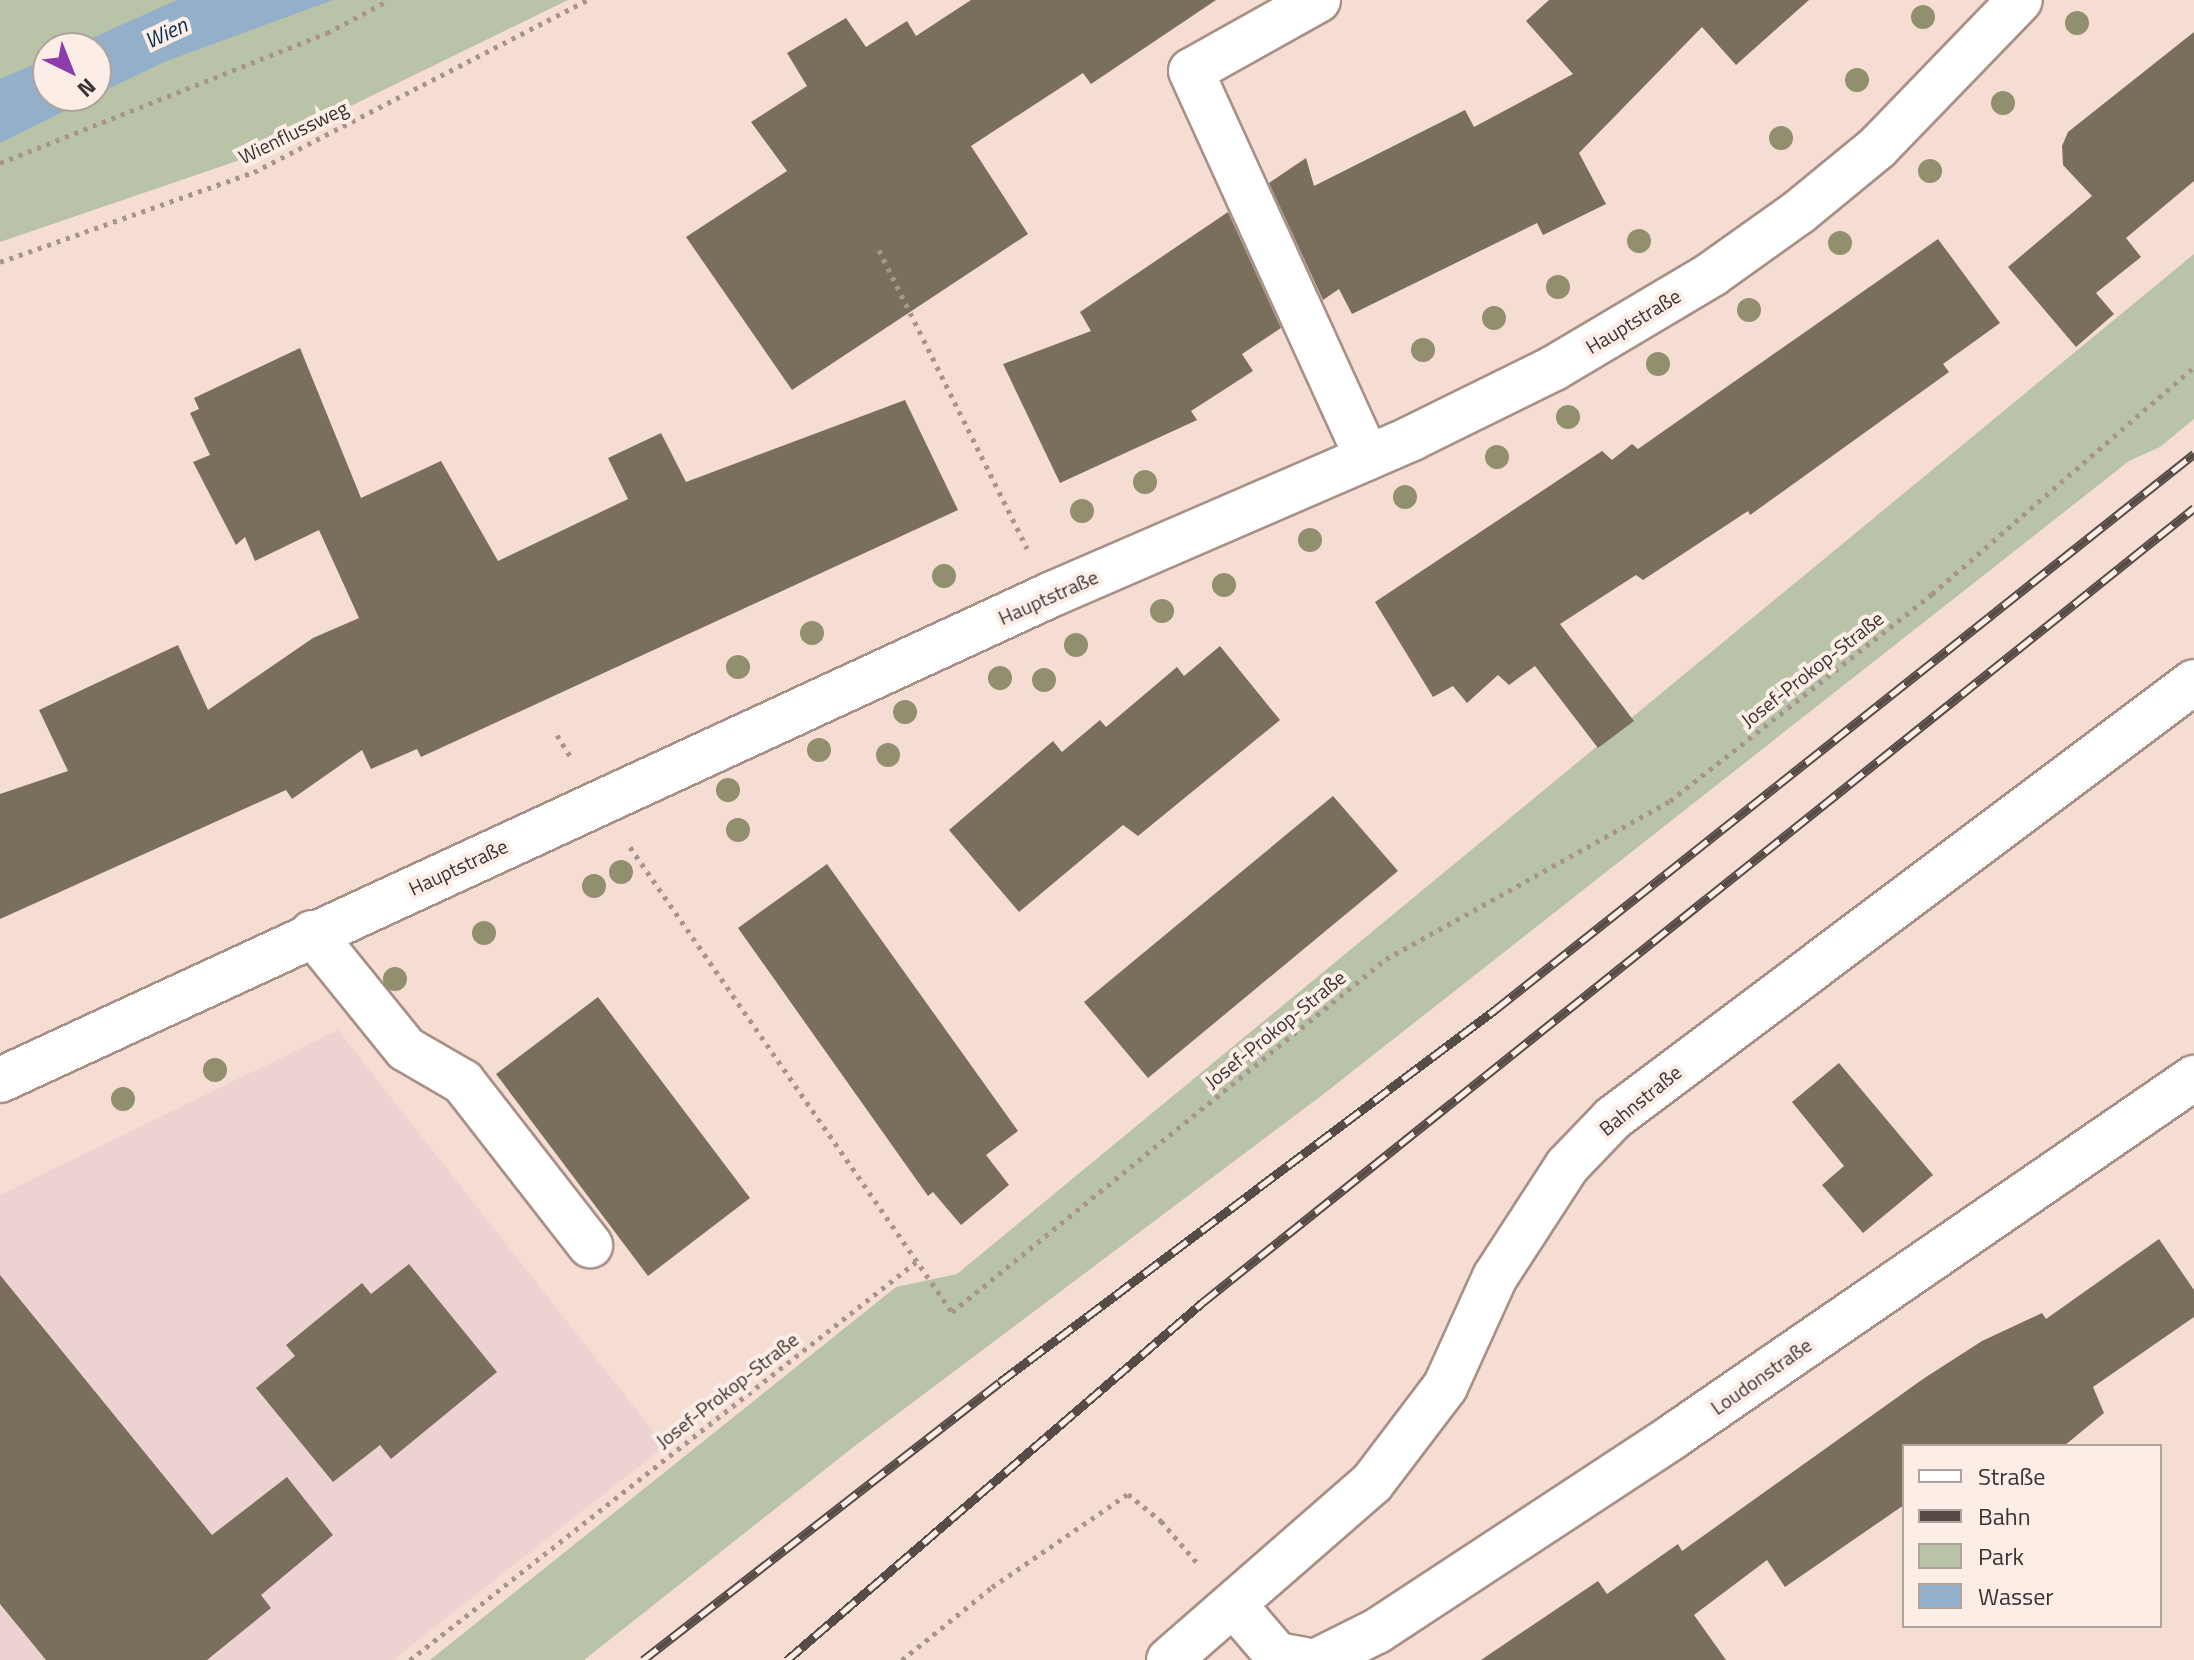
<!DOCTYPE html>
<meta charset="utf-8">
<style>
body{margin:0}
#map{position:relative;width:2194px;height:1660px;overflow:hidden;background:#f6ddd3;font-family:"Titillium Web",sans-serif}
div>[style]{position:absolute}
[style*='--x']{left:calc(var(--x)*1px);top:calc(var(--y)*1px);width:calc(var(--w)*1px);rotate:calc(var(--a)*1deg)}
.education>*{inset:0;background:#edd2d2}
.green>*{inset:0;background:#b9c3a7}
.water>*{inset:0;background:#93afc9}
.building>*{inset:0;background:#7a6e5d}
.path>*{height:5px;margin-top:-2.5px;transform-origin:0;background:repeating-linear-gradient(90deg,#a7958d 0 4px,transparent 0 10px)}
.roads{filter:drop-shadow(2px 0 #a79087) drop-shadow(-2px 0 #a79087) drop-shadow(0 2px #a79087) drop-shadow(0 -2px #a79087)}
.minor>*{height:44px;margin:-22px;padding:0 22px;transform-origin:22px;border-radius:22px;background:#fff}
.major>*{height:44px;margin:-22px;padding:0 22px;transform-origin:22px;border-radius:22px;background:#fff}
.rail>*{height:9px;margin-top:-4.5px;transform-origin:0;background:repeating-linear-gradient(90deg,#fcede7 0 18px,#564b46 0 36px);box-sizing:border-box;border-block:2px solid #564b46}
.trees>*{width:24px;height:24px;margin:-12px;border-radius:50%;background:#928f6e}
span{translate:-50% -50%;white-space:nowrap;text-align:center;line-height:1.15;-webkit-text-stroke:8px #fcede7;paint-order:stroke}
.street-label{font-size:20px;color:#3c332f}
.water-label{font-size:22px;color:#002f51;font-style:italic}
.legend{position:absolute;left:1902px;top:1444px;width:260px;height:184px;box-sizing:border-box;background:#fcede7;border:2px solid #afa39d;margin:0;padding:10px 14px;list-style:none;font-size:24px;color:#3c332f}
.legend li{display:flex;align-items:center;gap:16px;height:40px}
.legend b{width:40px;border:2px solid #afa39d}
.north{position:absolute;left:32px;top:32px;width:80px;height:80px;box-sizing:border-box;background:#fcede7;border:2px solid #afa39d;border-radius:50%;rotate:137deg;font-size:22px;font-weight:700;line-height:32px;text-align:center;color:#3c332f}
.north::after{content:'';display:block;margin:auto;width:28px;height:36px;background:#8d3cac;clip-path:polygon(50% 0,100% 100%,50% 72%,0 100%)}
</style>
<div id="map">
<div class="education">
<div style="clip-path:polygon(338px 1030px,665px 1446px,393px 1660px,0 1660px,0 1195px)"></div>
</div>
<div class="green">
<div style="clip-path:polygon(evenodd,0 0,568px 0,240px 160px,0 242px,0 0,48px 48px,96px 48px,96px 96px,48px 96px,48px 48px)"></div>
<div style="clip-path:polygon(2194px 254px,2194px 419px,2160px 447px,2129px 461px,1321px 1096px,856px 1445px,584px 1660px,430px 1660px,896px 1287px,957px 1274px)"></div>
</div>
<div class="water">
<div style="clip-path:polygon(177px 0,333px 0,164px 62px,96px 95px,96px 48px,70px 48px)"></div>
<div style="clip-path:polygon(48px 58px,48px 96px,95px 96px,0 143px,0 79px)"></div>
</div>
<div class="building">
<div style="clip-path:polygon(971px 0,1216px 0,1091px 84px,1083px 73px,971px 146px,1028px 234px,792px 390px,686px 237px,787px 171px,751px 122px,807px 86px,787px 53px,846px 18px,866px 47px,907px 21px,916px 36px)"></div>
<div style="clip-path:polygon(1549px 0,1809px 0,1736px 65px,1702px 27px,1579px 153px,1606px 204px,1543px 235px,1537px 223px,1352px 314px,1339px 289px,1323px 300px,1269px 183px,1306px 158px,1314px 186px,1465px 110px,1474px 127px,1573px 74px,1526px 21px)"></div>
<div style="clip-path:polygon(2194px 32px,2194px 181px,2126px 238px,2141px 257px,2096px 293px,2114px 314px,2076px 347px,2008px 267px,2092px 196px,2063px 165px,2062px 146px,2068px 132px)"></div>
<div style="clip-path:polygon(1228px 212px,1281px 328px,1242px 354px,1253px 371px,1191px 411px,1197px 420px,1060px 483px,1003px 364px,1091px 331px,1080px 312px)"></div>
<div style="clip-path:polygon(1938px 239px,2000px 323px,1943px 364px,1949px 372px,1750px 515px,1748px 511px,1643px 580px,1636px 575px,1560px 624px,1634px 721px,1598px 748px,1535px 666px,1509px 685px,1498px 675px,1467px 703px,1453px 686px,1433px 697px,1375px 602px,1602px 451px,1612px 460px,1632px 444px,1638px 449px)"></div>
<div style="clip-path:polygon(300px 348px,361px 498px,441px 461px,498px 561px,628px 499px,608px 458px,661px 433px,686px 482px,905px 400px,958px 510px,421px 757px,417px 749px,371px 769px,362px 750px,292px 799px,286px 790px,0 919px,0 794px,68px 771px,39px 710px,178px 645px,208px 710px,313px 638px,359px 618px,319px 530px,255px 561px,245px 537px,236px 545px,193px 462px,210px 455px,190px 413px,199px 409px,194px 398px)"></div>
<div style="clip-path:polygon(1220px 646px,1280px 720px,1138px 836px,1123px 825px,1019px 912px,949px 830px,1053px 741px,1062px 752px,1100px 720px,1106px 727px,1177px 667px,1184px 676px)"></div>
<div style="clip-path:polygon(1333px 796px,1398px 871px,1148px 1078px,1084px 1002px)"></div>
<div style="clip-path:polygon(827px 864px,1018px 1131px,986px 1155px,1009px 1185px,961px 1225px,933px 1192px,928px 1196px,738px 928px)"></div>
<div style="clip-path:polygon(598px 997px,750px 1198px,648px 1276px,496px 1074px)"></div>
<div style="clip-path:polygon(1839px 1063px,1933px 1175px,1863px 1233px,1822px 1185px,1844px 1166px,1792px 1102px)"></div>
<div style="clip-path:polygon(2159px 1239px,2194px 1290px,2194px 1317px,2093px 1387px,2104px 1413px,2064px 1446px,1904px 1446px,1904px 1505px,1785px 1587px,1767px 1560px,1694px 1615px,1726px 1660px,1481px 1660px,1598px 1581px,1607px 1594px,1678px 1544px,1682px 1551px,1923px 1379px,1982px 1341px,2042px 1313px,2046px 1319px)"></div>
<div style="clip-path:polygon(409px 1264px,497px 1372px,391px 1459px,380px 1445px,333px 1482px,256px 1388px,295px 1356px,286px 1345px,362px 1283px,371px 1294px)"></div>
<div style="clip-path:polygon(0 1275px,212px 1535px,287px 1477px,333px 1535px,261px 1595px,271px 1608px,207px 1660px,46px 1660px,0 1604px)"></div>
</div>
<div class="path">
<div style="--x:0;--y:163;--w:352;--a:-21.7"></div>
<div style="--x:327;--y:33;--w:70;--a:-28"></div>
<div style="--x:879;--y:250;--w:333;--a:63.6"></div>
<div style="--x:0;--y:262;--w:269;--a:-19.5"></div>
<div style="--x:254;--y:172;--w:375;--a:-27.3"></div>
<div style="--x:557;--y:735;--w:28;--a:58"></div>
<div style="--x:630;--y:847;--w:566;--a:55.3"></div>
<div style="--x:952;--y:1312;--w:559;--a:-39.12"></div>
<div style="--x:1386;--y:959;--w:325;--a:-29.1"></div>
<div style="--x:1670;--y:801;--w:334;--a:-38.3"></div>
<div style="--x:1932;--y:594;--w:347;--a:-40.9"></div>
<div style="--x:410;--y:1660;--w:644;--a:-38.19"></div>
<div style="--x:902;--y:1660;--w:116;--a:-39"></div>
<div style="--x:992;--y:1587;--w:165;--a:-34.4"></div>
<div style="--x:1128;--y:1494;--w:43;--a:39.3"></div>
<div style="--x:1161;--y:1521;--w:58;--a:49.2"></div>
</div>
<div class="roads">
<div class="minor">
<div style="--x:1318;--y:0;--w:145;--a:150.8"></div>
<div style="--x:1191;--y:71;--w:425;--a:65.5"></div>
<div style="--x:312;--y:933;--w:149;--a:51"></div>
<div style="--x:406;--y:1049;--w:66;--a:30.1"></div>
<div style="--x:463;--y:1082;--w:207;--a:52.1"></div>
<div style="--x:1234;--y:1605;--w:66;--a:49.3"></div>
<div style="--x:1277;--y:1655;--w:28;--a:10"></div>
<div style="--x:1169;--y:1660;--w:269;--a:-41.1"></div>
<div style="--x:1372;--y:1483;--w:121;--a:-52.8"></div>
<div style="--x:1445;--y:1387;--w:121;--a:-65.6"></div>
<div style="--x:1495;--y:1277;--w:132;--a:-57"></div>
<div style="--x:1567;--y:1166;--w:66;--a:-46.2"></div>
<div style="--x:1613;--y:1118;--w:726;--a:-36.89"></div>
<div style="--x:1319;--y:1660;--w:65;--a:-26.6"></div>
<div style="--x:1377;--y:1631;--w:353;--a:-33.3"></div>
<div style="--x:1672;--y:1437;--w:634;--a:-34.52"></div>
</div>
<div class="major">
<div style="--x:0;--y:1080;--w:1157;--a:-24.79"></div>
<div style="--x:1050;--y:595;--w:395;--a:-23.4"></div>
<div style="--x:1412;--y:438;--w:158;--a:-26.2"></div>
<div style="--x:1554;--y:368;--w:184;--a:-30.7"></div>
<div style="--x:1712;--y:274;--w:107;--a:-35.5"></div>
<div style="--x:1799;--y:212;--w:102;--a:-39.4"></div>
<div style="--x:1878;--y:147;--w:204;--a:-46"></div>
</div>
</div>
<div class="rail">
<div style="--x:643;--y:1660;--w:452;--a:-37.9"></div>
<div style="--x:1000;--y:1382;--w:621;--a:-36.94"></div>
<div style="--x:1496;--y:1009;--w:892;--a:-38.49"></div>
<div style="--x:787;--y:1660;--w:549;--a:-40.71"></div>
<div style="--x:1203;--y:1302;--w:1270;--a:-38.7"></div>
</div>
<div class="trees">
<div style="left:1923px;top:17px"></div>
<div style="left:2077px;top:23px"></div>
<div style="left:1857px;top:80px"></div>
<div style="left:2003px;top:103px"></div>
<div style="left:1781px;top:138px"></div>
<div style="left:1930px;top:171px"></div>
<div style="left:1639px;top:241px"></div>
<div style="left:1840px;top:243px"></div>
<div style="left:1558px;top:287px"></div>
<div style="left:1749px;top:310px"></div>
<div style="left:1494px;top:318px"></div>
<div style="left:1423px;top:350px"></div>
<div style="left:1658px;top:364px"></div>
<div style="left:1568px;top:417px"></div>
<div style="left:1497px;top:457px"></div>
<div style="left:1145px;top:482px"></div>
<div style="left:1405px;top:497px"></div>
<div style="left:1082px;top:511px"></div>
<div style="left:1310px;top:540px"></div>
<div style="left:944px;top:576px"></div>
<div style="left:1224px;top:585px"></div>
<div style="left:1162px;top:611px"></div>
<div style="left:812px;top:633px"></div>
<div style="left:1076px;top:645px"></div>
<div style="left:738px;top:667px"></div>
<div style="left:1000px;top:678px"></div>
<div style="left:1044px;top:680px"></div>
<div style="left:905px;top:712px"></div>
<div style="left:819px;top:750px"></div>
<div style="left:888px;top:755px"></div>
<div style="left:728px;top:790px"></div>
<div style="left:738px;top:830px"></div>
<div style="left:621px;top:872px"></div>
<div style="left:594px;top:886px"></div>
<div style="left:484px;top:933px"></div>
<div style="left:395px;top:979px"></div>
<div style="left:215px;top:1070px"></div>
<div style="left:123px;top:1099px"></div>
</div>
<div class="street-label">
<span style="left:293px;top:132px;rotate:-26deg">Wienflussweg</span>
<span style="left:1633px;top:321px;rotate:-31deg">Hauptstraße</span>
<span style="left:1048px;top:597px;rotate:-24deg">Hauptstraße</span>
<span style="left:1812px;top:669px;rotate:-38deg">Josef-Prokop-Straße</span>
<span style="left:458px;top:867px;rotate:-25deg">Hauptstraße</span>
<span style="left:1275px;top:1029px;rotate:-39deg">Josef-Prokop-Straße</span>
<span style="left:1640px;top:1100px;rotate:-39deg">Bahnstraße</span>
<span style="left:1761px;top:1376px;rotate:-35deg">Loudonstraße</span>
<span style="left:727px;top:1390px;rotate:-38deg">Josef-Prokop-Straße</span>
</div>
<div class="water-label">
<span style="left:166px;top:33px;rotate:-25deg">Wien</span>
</div>
<ul class="legend">
<li><b style="height:10px;background:#fff"></b>Straße</li>
<li><b style="height:10px;background:#564b46"></b>Bahn</li>
<li><b style="height:22px;background:#b9c3a7"></b>Park</li>
<li><b style="height:22px;background:#93afc9"></b>Wasser</li>
</ul>
<div class="north">N</div>
</div>
